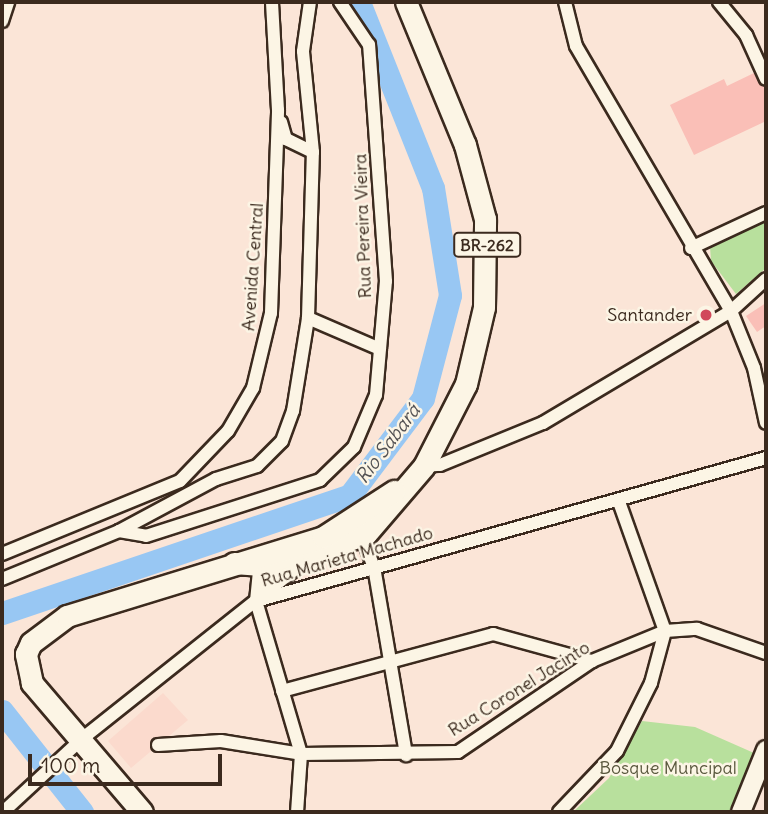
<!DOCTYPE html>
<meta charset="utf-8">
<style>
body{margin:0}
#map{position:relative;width:768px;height:814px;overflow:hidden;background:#fbe5d7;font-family:Delius,sans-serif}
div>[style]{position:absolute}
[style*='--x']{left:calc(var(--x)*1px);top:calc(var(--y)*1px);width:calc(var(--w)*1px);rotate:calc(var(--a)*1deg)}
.built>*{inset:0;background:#fbdacd}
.green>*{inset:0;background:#b8e09d}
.river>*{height:23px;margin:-11.5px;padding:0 11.5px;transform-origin:11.5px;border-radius:11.5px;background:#98c7f3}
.building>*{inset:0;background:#fabfb7}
.roads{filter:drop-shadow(2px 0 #3b2a1e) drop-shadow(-2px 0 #3b2a1e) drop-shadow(0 2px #3b2a1e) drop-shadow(0 -2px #3b2a1e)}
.street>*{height:12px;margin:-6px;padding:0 6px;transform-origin:6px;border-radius:6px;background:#fcf5e5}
.secondary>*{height:18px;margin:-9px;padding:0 9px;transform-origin:9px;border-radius:9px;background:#fcf5e5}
.primary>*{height:21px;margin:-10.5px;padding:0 10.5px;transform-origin:10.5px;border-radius:10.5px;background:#fcf5e5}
.dots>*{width:19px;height:19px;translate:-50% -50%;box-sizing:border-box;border:4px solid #fcf5e5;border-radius:50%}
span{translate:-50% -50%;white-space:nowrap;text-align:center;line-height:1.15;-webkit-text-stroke:5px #fcf5e5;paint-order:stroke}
.shield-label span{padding:2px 5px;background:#fcf5e5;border:2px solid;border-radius:5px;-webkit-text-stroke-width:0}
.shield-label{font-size:16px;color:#3b2a1e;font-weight:700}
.street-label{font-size:18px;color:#3b2a1e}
.poi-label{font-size:18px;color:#3b2a1e}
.right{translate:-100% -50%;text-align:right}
.park-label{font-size:18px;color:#5a583e}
.water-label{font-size:19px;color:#525153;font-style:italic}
.frame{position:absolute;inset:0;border:4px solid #3b2a1e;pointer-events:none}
.scale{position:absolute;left:28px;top:754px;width:194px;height:32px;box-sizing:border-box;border:4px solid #3b2a1e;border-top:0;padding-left:9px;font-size:21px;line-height:24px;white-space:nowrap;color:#3b2a1e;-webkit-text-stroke:5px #fcf5e5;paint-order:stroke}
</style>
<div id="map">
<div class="built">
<div style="clip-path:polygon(163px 693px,188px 720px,131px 768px,108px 741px)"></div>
</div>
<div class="green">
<div style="clip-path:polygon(766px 221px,766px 268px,736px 294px,711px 261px,710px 246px)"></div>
<div style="clip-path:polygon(642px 721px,695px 727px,754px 753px,729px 812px,573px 812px,609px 778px)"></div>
</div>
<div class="river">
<div style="--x:2;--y:613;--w:367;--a:-18.7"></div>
<div style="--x:350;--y:495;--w:121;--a:-53"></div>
<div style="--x:423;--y:398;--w:106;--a:-75.3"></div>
<div style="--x:450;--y:295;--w:108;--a:-99"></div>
<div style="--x:433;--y:188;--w:200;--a:-111.7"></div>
<div style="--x:2;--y:711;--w:129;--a:51.6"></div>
</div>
<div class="building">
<div style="clip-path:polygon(754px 73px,766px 88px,766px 121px,694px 155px,670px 105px,724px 79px,727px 86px)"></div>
<div style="clip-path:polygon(766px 303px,766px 326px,757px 332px,746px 316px)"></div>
</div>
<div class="roads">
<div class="street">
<div style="--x:565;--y:2;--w:45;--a:76"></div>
<div style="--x:576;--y:46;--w:307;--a:59.7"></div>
<div style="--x:731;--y:311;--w:61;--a:68"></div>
<div style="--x:754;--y:368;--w:56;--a:77.7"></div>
<div style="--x:719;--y:2;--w:43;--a:50.7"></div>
<div style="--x:746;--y:35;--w:48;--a:65.6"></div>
<div style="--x:2;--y:21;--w:20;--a:-72"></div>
<div style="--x:281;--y:122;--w:18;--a:74"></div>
<div style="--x:286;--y:139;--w:30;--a:26"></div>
<div style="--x:691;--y:248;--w:83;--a:-25"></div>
<div style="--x:308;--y:318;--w:78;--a:23.3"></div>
<div style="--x:424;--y:466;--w:16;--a:-4"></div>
<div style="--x:440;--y:465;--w:111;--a:-22.2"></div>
<div style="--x:543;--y:423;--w:219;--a:-30.8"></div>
<div style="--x:731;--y:311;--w:47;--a:-42.4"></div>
<div style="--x:119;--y:531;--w:27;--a:10"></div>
<div style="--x:146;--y:536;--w:183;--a:-17.8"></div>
<div style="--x:320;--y:480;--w:47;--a:-44.1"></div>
<div style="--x:354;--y:447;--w:56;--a:-67.1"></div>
<div style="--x:376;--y:395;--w:114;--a:-85"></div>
<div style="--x:386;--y:281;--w:237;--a:-94.1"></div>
<div style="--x:369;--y:45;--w:52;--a:-124"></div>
<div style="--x:360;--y:531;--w:39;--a:69"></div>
<div style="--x:374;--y:567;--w:191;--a:80.3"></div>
<div style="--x:2;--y:554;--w:192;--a:-22.3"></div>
<div style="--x:180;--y:481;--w:69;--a:-46.2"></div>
<div style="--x:228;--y:431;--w:50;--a:-59.8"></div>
<div style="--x:253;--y:388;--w:77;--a:-76.5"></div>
<div style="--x:271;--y:313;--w:203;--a:-88"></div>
<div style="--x:278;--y:110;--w:108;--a:-93.2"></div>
<div style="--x:260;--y:561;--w:40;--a:95.7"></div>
<div style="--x:256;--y:601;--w:159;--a:73.6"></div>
<div style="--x:301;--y:754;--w:58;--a:93.9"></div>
<div style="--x:2;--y:579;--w:126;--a:-22.3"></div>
<div style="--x:119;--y:531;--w:110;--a:-28.2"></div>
<div style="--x:216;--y:479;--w:43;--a:-17.6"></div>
<div style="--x:257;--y:466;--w:35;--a:-45"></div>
<div style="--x:282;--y:441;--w:32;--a:-70"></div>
<div style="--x:293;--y:411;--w:94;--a:-80.8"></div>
<div style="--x:308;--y:318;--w:166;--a:-88.3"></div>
<div style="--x:313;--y:152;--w:101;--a:-95.7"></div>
<div style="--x:303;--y:51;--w:49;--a:-81.9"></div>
<div style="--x:256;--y:601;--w:530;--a:-15.66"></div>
<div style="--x:282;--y:691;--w:219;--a:-15.1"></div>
<div style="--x:493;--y:634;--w:103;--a:15.3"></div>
<div style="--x:158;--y:745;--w:63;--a:-3.6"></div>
<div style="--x:221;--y:741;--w:81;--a:9.2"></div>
<div style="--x:301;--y:754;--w:157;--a:-0.7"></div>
<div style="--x:458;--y:752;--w:162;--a:-34.2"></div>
<div style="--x:592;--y:661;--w:79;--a:-22.3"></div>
<div style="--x:665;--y:631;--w:32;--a:-4"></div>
<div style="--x:697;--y:629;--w:73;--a:19.2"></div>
<div style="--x:3;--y:812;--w:109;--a:-42.8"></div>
<div style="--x:83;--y:738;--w:283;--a:-38.5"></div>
<div style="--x:559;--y:812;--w:84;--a:-46.4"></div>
<div style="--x:617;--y:751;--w:76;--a:-63.4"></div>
<div style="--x:651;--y:683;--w:54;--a:-74.9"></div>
<div style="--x:665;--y:631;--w:137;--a:-109.6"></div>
</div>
<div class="secondary">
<div style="--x:741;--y:812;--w:67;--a:-68"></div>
</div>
<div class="primary">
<div style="--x:234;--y:563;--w:41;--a:4.2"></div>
<div style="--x:275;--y:566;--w:96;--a:-19.4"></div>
<div style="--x:366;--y:534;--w:89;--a:-49.5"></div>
<div style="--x:424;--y:466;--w:92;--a:-62.9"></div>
<div style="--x:466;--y:384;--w:79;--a:-76.8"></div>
<div style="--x:484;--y:307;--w:88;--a:-89.3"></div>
<div style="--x:485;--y:219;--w:77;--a:-105.1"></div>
<div style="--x:465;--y:145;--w:155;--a:-112.4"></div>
<div style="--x:142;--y:812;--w:170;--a:-130.5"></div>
<div style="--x:32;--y:683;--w:30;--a:-102"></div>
<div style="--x:26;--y:654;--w:12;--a:-66"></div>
<div style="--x:31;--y:643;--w:45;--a:-36.9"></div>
<div style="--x:67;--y:616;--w:268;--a:-17.1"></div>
<div style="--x:323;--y:537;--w:85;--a:-32.9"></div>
</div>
</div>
<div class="dots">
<div style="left:706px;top:315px;background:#d1495b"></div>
</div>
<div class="shield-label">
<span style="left:487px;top:245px">BR-262</span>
</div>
<div class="street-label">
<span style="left:363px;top:226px;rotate:-92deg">Rua Pereira Vieira</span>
<span style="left:253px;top:267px;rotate:-86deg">Avenida Central</span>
<span style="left:347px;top:557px;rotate:-16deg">Rua Marieta Machado</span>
<span style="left:519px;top:689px;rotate:-32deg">Rua Coronel Jacinto</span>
</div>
<div class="poi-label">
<span class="right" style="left:692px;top:315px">Santander</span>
</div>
<div class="park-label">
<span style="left:668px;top:768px">Bosque Muncipal</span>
</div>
<div class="water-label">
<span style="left:388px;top:444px;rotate:-53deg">Rio Sabará</span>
</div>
<div class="frame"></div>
<div class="scale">100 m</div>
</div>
